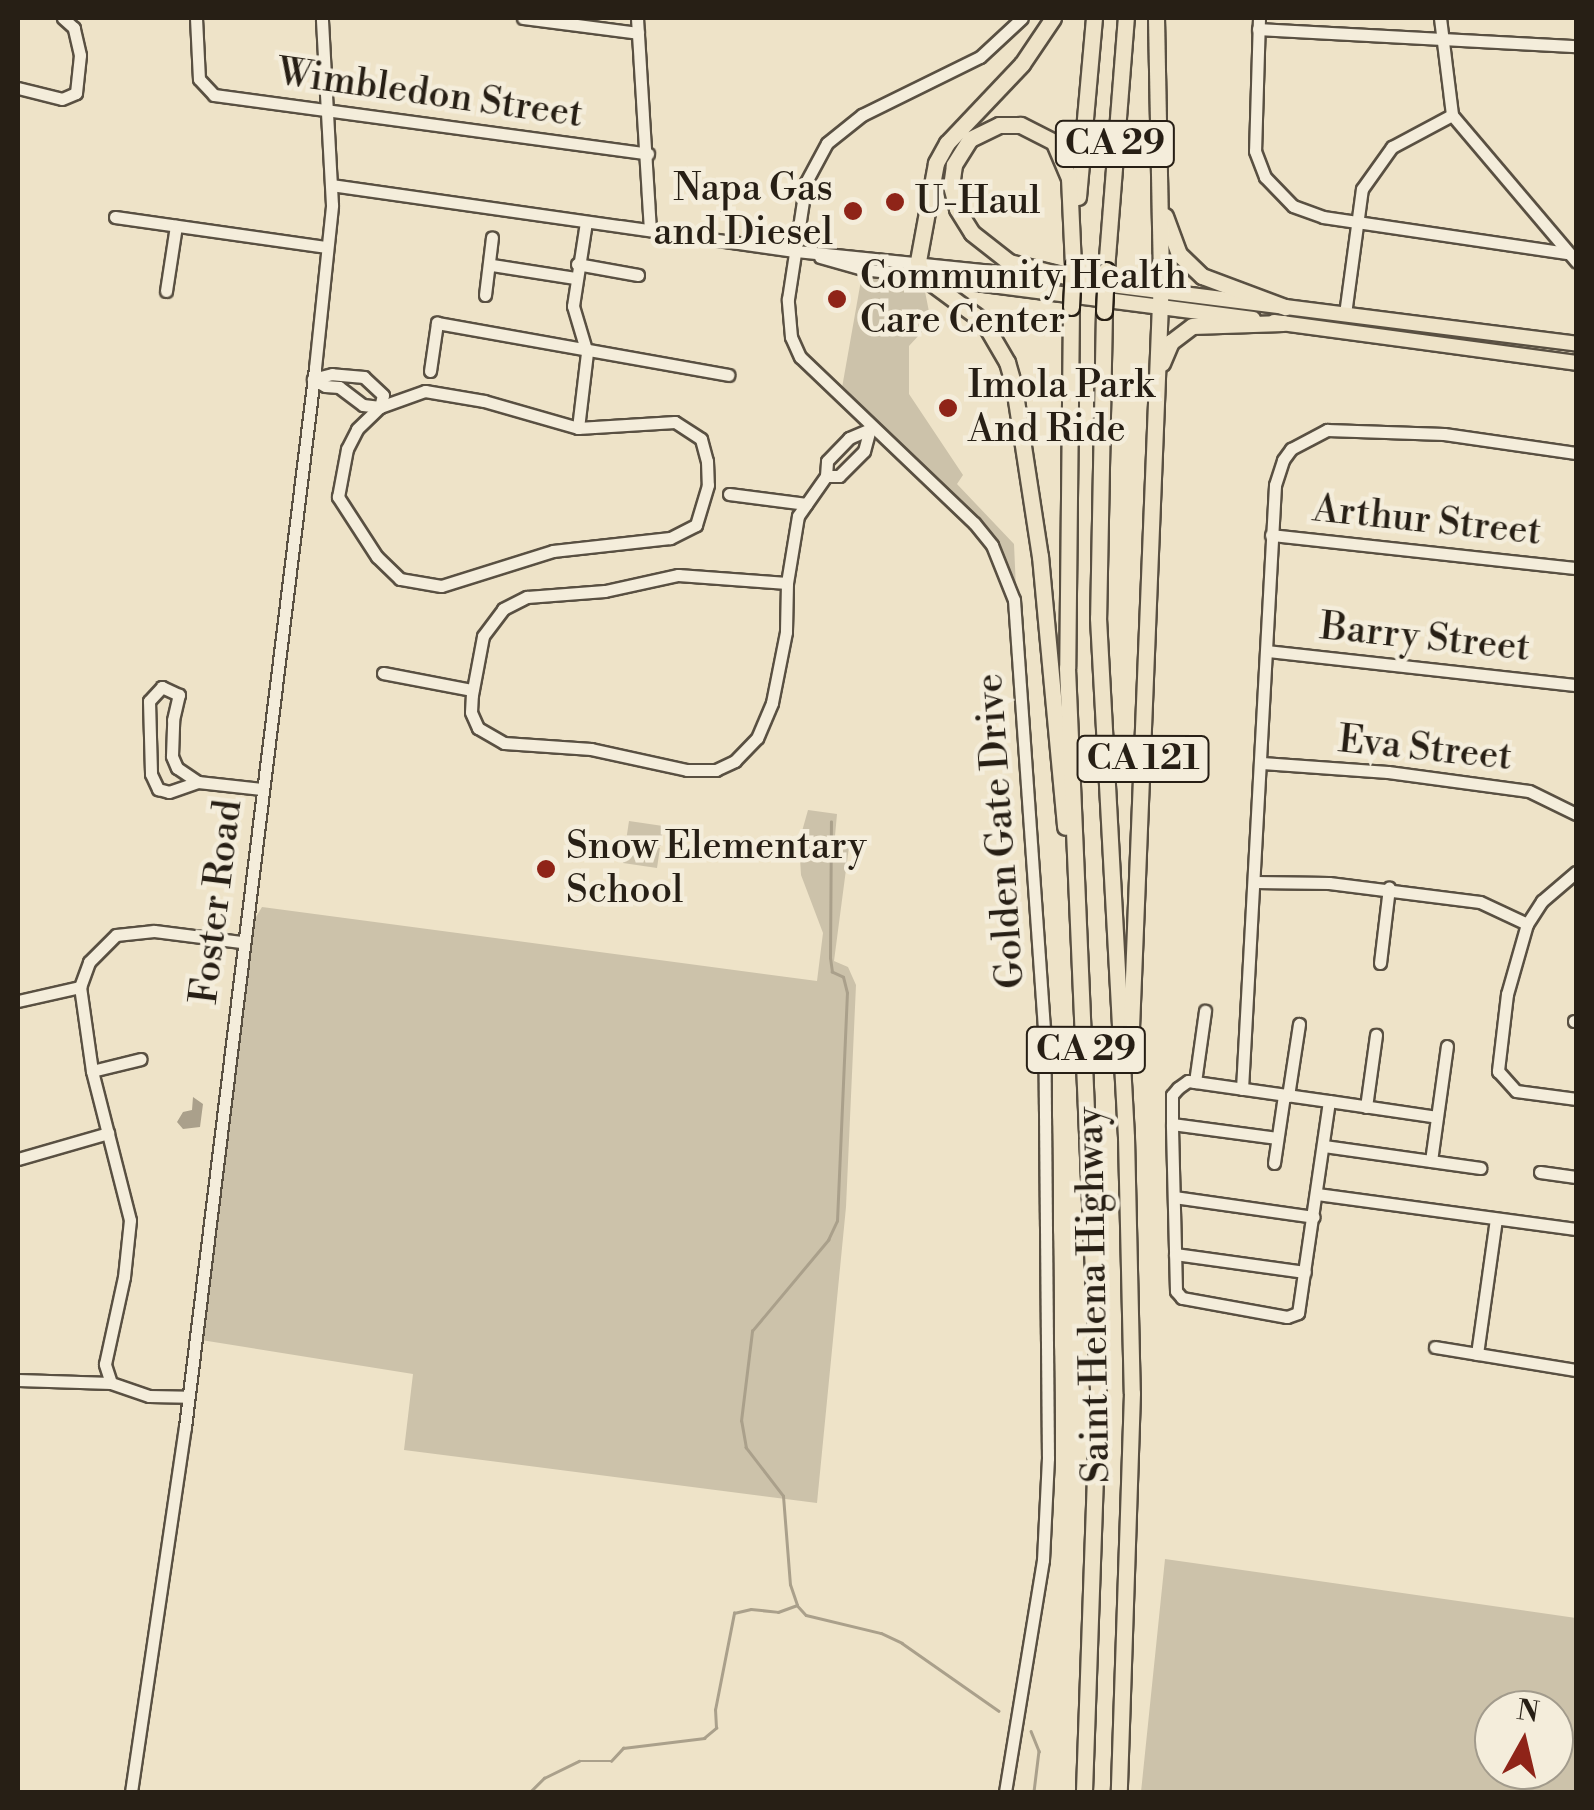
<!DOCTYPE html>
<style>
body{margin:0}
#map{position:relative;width:1594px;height:1810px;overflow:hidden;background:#eee3c8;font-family:"Libre Bodoni",serif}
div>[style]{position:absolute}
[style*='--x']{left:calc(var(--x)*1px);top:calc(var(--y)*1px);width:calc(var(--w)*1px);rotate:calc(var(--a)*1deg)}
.green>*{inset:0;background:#ccc2aa}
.water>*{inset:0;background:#aaa08b}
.stream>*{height:2.5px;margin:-1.25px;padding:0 1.25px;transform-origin:1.25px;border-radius:1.25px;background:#aaa08b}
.roads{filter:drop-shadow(2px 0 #595042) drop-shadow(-2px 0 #595042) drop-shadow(0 2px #595042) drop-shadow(0 -2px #595042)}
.minor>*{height:11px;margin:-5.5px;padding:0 5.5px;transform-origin:5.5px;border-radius:5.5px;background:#f4eddb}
.major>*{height:14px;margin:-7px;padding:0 7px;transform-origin:7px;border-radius:7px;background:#eee3c8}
.highway>*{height:15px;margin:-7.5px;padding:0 7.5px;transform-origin:7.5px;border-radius:7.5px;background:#eee3c8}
.bridges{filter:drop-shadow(2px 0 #271f15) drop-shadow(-2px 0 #271f15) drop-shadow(0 2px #271f15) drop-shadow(0 -2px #271f15)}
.highway-bridge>*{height:15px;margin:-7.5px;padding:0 7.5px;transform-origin:7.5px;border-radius:7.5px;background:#eee3c8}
.dots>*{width:28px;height:28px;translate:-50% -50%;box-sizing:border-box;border:5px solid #f4eddb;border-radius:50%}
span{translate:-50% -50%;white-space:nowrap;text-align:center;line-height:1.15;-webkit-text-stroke:9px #f4eddb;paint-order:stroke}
.shield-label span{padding:2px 8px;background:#f4eddb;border:2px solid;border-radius:8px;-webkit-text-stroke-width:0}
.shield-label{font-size:35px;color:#271f15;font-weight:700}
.street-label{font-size:38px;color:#271f15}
.poi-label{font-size:38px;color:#271f15}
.right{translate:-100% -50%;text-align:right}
.left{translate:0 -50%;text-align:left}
.frame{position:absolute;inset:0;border:20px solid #271f15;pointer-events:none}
.north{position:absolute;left:1474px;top:1690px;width:100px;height:100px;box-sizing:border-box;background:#f4eddb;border:2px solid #a29b8c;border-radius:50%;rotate:8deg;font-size:28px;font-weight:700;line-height:40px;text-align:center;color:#271f15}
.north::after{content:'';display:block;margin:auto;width:35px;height:45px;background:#8f2418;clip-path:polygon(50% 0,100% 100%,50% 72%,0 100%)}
</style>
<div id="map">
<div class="green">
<div style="clip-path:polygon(863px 269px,922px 276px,931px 322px,909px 346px,909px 394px,963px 475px,957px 484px,1014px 544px,1018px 634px,992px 544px,840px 399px)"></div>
<div style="clip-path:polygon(808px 810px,837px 814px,835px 836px,850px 839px,834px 961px,848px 967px,856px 985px,846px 1207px,817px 1503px,404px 1450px,413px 1374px,195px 1339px,241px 942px,262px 907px,817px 981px,823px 933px,801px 875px,799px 842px)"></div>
<div style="clip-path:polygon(629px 821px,663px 826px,661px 846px,626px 841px)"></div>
<div style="clip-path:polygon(625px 844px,660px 848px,657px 868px,623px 863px)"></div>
<div style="clip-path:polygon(evenodd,1165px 1559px,1576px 1618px,1576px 1792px,1141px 1792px,1165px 1559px,1554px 1710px,1554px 1770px,1494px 1770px,1494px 1710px,1554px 1710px)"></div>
</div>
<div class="water">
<div style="clip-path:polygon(193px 1097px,203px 1104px,200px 1127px,183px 1129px,177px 1122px,183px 1112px,192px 1110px)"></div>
</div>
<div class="stream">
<div style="--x:797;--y:1605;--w:13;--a:48"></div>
<div style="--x:806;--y:1615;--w:77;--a:13.5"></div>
<div style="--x:881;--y:1633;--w:23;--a:25"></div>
<div style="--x:902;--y:1643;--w:118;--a:35"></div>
<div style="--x:1031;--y:1731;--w:22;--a:68"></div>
<div style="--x:1039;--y:1751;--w:41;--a:97"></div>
<div style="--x:530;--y:1792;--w:20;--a:-45"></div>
<div style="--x:544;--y:1778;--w:39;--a:-26"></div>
<div style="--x:579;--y:1761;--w:32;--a:0"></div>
<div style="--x:611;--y:1761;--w:18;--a:-47"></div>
<div style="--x:623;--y:1748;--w:82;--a:-7"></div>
<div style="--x:704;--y:1738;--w:16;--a:-40"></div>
<div style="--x:716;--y:1728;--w:18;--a:-93"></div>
<div style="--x:715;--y:1710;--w:99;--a:-78.9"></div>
<div style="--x:734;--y:1613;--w:17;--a:-13"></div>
<div style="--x:751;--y:1609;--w:27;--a:6"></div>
<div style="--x:778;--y:1612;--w:20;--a:-20"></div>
<div style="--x:797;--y:1605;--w:21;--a:-109"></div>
<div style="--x:790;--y:1585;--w:89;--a:-94.5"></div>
<div style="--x:783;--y:1496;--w:61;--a:-127.6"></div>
<div style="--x:746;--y:1448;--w:27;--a:-100"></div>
<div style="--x:741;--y:1421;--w:91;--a:-83"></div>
<div style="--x:752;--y:1331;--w:119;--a:-50.1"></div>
<div style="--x:828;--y:1240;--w:21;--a:-65"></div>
<div style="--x:837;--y:1221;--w:228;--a:-87.5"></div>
<div style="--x:847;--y:993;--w:16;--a:-104"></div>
<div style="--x:843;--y:977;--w:12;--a:-156"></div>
<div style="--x:832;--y:972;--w:14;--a:-98"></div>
<div style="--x:830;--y:958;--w:136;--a:-89.6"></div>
</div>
<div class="roads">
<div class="minor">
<div style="--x:196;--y:18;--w:61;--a:87.2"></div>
<div style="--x:199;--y:79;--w:22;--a:47"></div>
<div style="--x:214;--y:95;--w:438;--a:7.7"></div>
<div style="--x:523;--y:18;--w:116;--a:7.4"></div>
<div style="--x:637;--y:18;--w:211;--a:86.5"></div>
<div style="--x:1259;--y:18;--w:133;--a:91.7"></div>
<div style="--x:1255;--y:151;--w:28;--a:69"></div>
<div style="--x:1265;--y:177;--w:40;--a:46"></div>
<div style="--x:1293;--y:206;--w:32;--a:20"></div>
<div style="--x:1323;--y:217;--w:248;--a:8.4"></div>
<div style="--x:1440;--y:18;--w:98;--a:82.9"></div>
<div style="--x:1452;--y:115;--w:192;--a:49.7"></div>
<div style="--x:1258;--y:29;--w:318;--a:3.1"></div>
<div style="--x:18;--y:88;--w:45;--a:14"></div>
<div style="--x:62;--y:99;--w:15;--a:-23"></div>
<div style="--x:76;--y:93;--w:38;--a:-84"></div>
<div style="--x:80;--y:55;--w:28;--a:-103"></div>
<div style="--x:74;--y:28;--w:15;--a:-138"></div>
<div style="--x:331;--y:185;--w:470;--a:8.1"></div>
<div style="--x:796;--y:251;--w:247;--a:5.8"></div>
<div style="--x:115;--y:217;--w:214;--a:8.1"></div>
<div style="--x:820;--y:257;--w:45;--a:15.6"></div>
<div style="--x:863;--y:269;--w:59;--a:6.8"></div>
<div style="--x:577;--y:264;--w:62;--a:10.2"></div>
<div style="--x:492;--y:265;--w:84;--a:8.9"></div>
<div style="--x:166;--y:291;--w:66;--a:-81.3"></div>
<div style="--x:485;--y:295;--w:58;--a:-83.1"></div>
<div style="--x:1345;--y:314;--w:126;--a:-82.3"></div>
<div style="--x:1362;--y:189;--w:52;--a:-54.5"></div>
<div style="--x:1392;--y:147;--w:68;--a:-28.1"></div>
<div style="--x:430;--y:371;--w:49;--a:-81.7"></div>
<div style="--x:437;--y:323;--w:296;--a:10.1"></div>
<div style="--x:313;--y:379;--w:14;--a:30"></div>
<div style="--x:325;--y:386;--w:14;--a:4"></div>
<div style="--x:339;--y:387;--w:30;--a:37"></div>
<div style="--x:363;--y:405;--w:17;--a:7"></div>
<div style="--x:380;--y:407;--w:48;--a:-19.6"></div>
<div style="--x:425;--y:391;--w:60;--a:9.6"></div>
<div style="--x:484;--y:401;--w:98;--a:16"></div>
<div style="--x:578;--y:428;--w:97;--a:-3.5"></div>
<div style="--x:675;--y:422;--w:31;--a:33"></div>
<div style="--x:701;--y:439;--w:23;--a:75"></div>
<div style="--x:707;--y:461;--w:24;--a:88"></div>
<div style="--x:708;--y:485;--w:42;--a:106.7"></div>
<div style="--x:696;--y:525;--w:29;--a:153"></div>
<div style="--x:670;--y:538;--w:118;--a:173.7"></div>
<div style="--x:553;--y:551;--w:117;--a:162.6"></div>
<div style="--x:441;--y:586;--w:42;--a:-170.3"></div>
<div style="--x:400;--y:579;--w:32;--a:-136"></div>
<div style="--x:377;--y:557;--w:72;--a:-123"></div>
<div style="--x:338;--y:497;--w:49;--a:-79.4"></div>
<div style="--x:347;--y:449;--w:22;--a:-63"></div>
<div style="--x:357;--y:429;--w:32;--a:-44"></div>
<div style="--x:380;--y:407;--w:12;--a:-76"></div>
<div style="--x:383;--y:395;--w:26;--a:-137"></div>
<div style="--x:364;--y:377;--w:32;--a:-175"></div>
<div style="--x:332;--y:374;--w:20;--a:165"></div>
<div style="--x:578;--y:428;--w:76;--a:-83.2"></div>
<div style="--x:587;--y:353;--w:49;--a:-106.6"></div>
<div style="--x:573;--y:306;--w:85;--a:-81.2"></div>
<div style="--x:826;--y:476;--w:13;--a:0"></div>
<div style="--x:839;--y:476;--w:35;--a:-45"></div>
<div style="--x:864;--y:451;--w:23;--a:-75"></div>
<div style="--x:729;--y:494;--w:78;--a:7.4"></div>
<div style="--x:1271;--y:535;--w:307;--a:6.2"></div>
<div style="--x:678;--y:575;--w:109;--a:4.2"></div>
<div style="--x:787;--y:583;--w:49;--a:91.2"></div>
<div style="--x:786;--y:632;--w:72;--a:101.2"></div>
<div style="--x:772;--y:703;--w:38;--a:113"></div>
<div style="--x:757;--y:738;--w:32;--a:134"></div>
<div style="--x:735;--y:761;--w:21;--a:155"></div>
<div style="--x:716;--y:770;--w:29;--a:180"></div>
<div style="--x:687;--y:770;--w:98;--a:-167.7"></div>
<div style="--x:591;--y:749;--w:87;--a:-176.1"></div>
<div style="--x:504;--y:743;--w:30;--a:-150"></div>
<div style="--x:478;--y:728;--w:17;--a:-114"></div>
<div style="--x:471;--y:712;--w:17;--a:-87"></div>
<div style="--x:472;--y:695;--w:60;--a:-79.4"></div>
<div style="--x:483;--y:636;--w:34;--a:-53"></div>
<div style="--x:503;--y:609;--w:27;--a:-27"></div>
<div style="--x:527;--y:597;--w:78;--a:-4.4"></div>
<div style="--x:605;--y:591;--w:75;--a:-12.4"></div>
<div style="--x:787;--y:583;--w:68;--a:-80.7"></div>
<div style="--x:798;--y:516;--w:49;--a:-55"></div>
<div style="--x:826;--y:476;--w:15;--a:-86"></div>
<div style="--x:827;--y:461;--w:32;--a:-46"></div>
<div style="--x:849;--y:438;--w:23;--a:-23"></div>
<div style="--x:1267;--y:651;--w:311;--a:6.3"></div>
<div style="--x:383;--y:673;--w:91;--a:10.8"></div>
<div style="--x:1262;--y:763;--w:126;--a:4.1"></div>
<div style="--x:1388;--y:772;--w:142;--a:7.7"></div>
<div style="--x:1529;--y:791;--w:52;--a:26.1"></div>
<div style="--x:198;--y:782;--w:25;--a:-146"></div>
<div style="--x:177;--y:768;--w:13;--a:-113"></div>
<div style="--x:172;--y:756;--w:36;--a:-88"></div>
<div style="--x:173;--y:720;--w:26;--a:-77"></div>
<div style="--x:179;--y:695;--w:19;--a:-155"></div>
<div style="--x:162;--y:687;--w:19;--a:133"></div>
<div style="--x:149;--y:701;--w:73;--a:88.4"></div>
<div style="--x:151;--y:774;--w:17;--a:65"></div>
<div style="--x:158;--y:789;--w:11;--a:15"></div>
<div style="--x:169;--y:792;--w:31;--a:-19"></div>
<div style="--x:198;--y:782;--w:64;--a:6.2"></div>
<div style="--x:1576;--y:872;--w:45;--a:139.5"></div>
<div style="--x:1542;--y:901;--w:27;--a:123"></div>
<div style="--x:1527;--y:924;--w:73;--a:105.9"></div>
<div style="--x:1507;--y:994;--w:78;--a:96.7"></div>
<div style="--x:1498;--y:1071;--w:27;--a:48"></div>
<div style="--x:1516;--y:1091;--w:61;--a:7.6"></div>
<div style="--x:1255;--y:882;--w:74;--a:0.8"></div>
<div style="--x:1329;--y:883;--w:152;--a:7.2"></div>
<div style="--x:1480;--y:902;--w:52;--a:25.1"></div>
<div style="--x:1380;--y:963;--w:76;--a:-83.2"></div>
<div style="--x:18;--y:1001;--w:64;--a:-12.7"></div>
<div style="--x:1574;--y:1021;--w:2;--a:0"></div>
<div style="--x:92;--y:1071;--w:50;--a:-13.8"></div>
<div style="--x:1195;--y:1082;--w:72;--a:-82"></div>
<div style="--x:1242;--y:1089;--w:605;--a:-86.87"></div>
<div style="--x:1275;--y:485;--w:26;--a:-72"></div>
<div style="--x:1283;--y:460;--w:14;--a:-54"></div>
<div style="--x:1291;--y:449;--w:41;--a:-27.8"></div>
<div style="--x:1327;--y:430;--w:117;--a:2"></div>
<div style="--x:1444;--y:434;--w:133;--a:8.2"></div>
<div style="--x:1288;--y:1096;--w:73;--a:-81.3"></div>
<div style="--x:1329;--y:1101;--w:214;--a:98.3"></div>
<div style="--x:1298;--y:1313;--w:12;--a:160"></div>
<div style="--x:1287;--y:1317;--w:107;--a:-169.7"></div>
<div style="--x:1182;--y:1298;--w:9;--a:-131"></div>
<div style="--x:1176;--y:1291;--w:167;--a:-91.4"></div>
<div style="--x:1172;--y:1124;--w:29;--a:-90"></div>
<div style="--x:1172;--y:1095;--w:9;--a:-49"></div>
<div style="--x:1178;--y:1088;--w:12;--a:-35"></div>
<div style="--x:1188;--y:1081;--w:142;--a:8.1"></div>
<div style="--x:1329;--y:1101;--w:109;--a:8.4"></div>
<div style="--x:1366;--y:1107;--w:73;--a:-82.1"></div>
<div style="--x:1172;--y:1124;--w:106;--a:7.6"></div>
<div style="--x:1324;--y:1146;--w:158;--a:8"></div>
<div style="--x:18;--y:1159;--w:94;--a:-16.1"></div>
<div style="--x:1431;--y:1161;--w:116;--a:-82.1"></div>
<div style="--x:1274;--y:1163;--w:69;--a:-81.6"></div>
<div style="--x:1540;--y:1172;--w:36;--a:8"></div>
<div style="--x:1317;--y:1194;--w:261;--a:7.7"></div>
<div style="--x:1174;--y:1197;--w:141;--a:8.1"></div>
<div style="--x:1175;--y:1254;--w:131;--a:7.9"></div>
<div style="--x:1435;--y:1347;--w:143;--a:9.3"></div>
<div style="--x:1477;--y:1354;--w:136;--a:-82"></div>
<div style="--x:18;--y:1380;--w:93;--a:1.8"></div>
<div style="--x:111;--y:1383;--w:40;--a:18.9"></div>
<div style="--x:149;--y:1396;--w:39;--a:1"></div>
<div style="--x:111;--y:1383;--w:20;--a:-108"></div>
<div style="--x:105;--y:1364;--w:89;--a:-77.7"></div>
<div style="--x:124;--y:1277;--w:57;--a:-84"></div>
<div style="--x:130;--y:1220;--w:154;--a:-104.3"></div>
<div style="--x:92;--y:1071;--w:85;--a:-98.1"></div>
<div style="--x:80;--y:987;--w:27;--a:-70"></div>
<div style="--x:89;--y:962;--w:38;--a:-45"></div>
<div style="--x:116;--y:935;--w:38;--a:-6"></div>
<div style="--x:154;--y:931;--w:88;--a:7.2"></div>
<div style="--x:131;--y:1792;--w:369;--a:-81.6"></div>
<div style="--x:185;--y:1427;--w:1067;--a:-83"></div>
<div style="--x:315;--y:368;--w:164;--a:-84"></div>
<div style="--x:332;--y:205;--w:187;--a:-93.1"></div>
<div style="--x:1005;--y:1792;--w:235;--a:-80.7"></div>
<div style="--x:1043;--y:1560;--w:102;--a:-87.2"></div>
<div style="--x:1048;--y:1458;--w:429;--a:-90.5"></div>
<div style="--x:1044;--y:1029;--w:430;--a:-94"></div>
<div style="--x:1014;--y:600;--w:59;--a:-111.8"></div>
<div style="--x:992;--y:545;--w:28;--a:-129"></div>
<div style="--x:974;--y:523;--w:240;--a:-136.3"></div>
<div style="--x:800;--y:357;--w:22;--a:-114"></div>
<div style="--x:791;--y:337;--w:38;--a:-95"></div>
<div style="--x:788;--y:299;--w:118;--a:-81.3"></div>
<div style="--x:806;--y:182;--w:44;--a:-61.7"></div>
<div style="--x:827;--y:143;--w:45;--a:-38.7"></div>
<div style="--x:862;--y:115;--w:131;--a:-26.2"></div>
<div style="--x:980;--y:57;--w:57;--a:-42.9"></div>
</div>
<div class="major">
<div style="--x:922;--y:276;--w:334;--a:7.4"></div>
<div style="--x:1096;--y:283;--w:484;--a:7.2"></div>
<div style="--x:1274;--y:322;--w:305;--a:7.7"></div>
</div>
<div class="highway">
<div style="--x:1053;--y:18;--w:55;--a:124"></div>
<div style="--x:1022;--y:64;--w:109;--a:133.5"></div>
<div style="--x:947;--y:143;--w:23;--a:119"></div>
<div style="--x:936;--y:163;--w:100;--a:100.4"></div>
<div style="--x:918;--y:261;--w:16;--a:75"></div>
<div style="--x:922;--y:276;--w:76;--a:36.4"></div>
<div style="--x:983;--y:321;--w:48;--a:59.7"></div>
<div style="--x:1007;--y:362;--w:26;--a:74"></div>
<div style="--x:1014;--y:387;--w:171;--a:81.3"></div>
<div style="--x:1040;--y:556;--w:272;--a:84.7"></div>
<div style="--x:1078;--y:197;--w:180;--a:-84.9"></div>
<div style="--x:1165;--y:216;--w:40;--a:69.8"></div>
<div style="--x:1179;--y:254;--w:32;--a:44"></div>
<div style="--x:1202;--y:276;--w:89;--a:20.5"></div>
<div style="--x:1073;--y:266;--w:88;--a:-92.6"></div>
<div style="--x:1069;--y:178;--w:39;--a:-113"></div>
<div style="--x:1054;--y:142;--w:38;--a:-153"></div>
<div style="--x:1020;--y:125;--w:21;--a:180"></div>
<div style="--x:999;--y:125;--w:32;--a:154"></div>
<div style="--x:970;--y:139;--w:31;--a:122"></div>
<div style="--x:954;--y:165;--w:21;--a:98"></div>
<div style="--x:951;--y:186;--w:24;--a:75"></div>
<div style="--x:957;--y:209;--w:28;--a:58"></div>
<div style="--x:972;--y:233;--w:47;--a:38.1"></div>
<div style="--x:1009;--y:262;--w:83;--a:13.9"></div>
<div style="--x:1106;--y:270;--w:253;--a:-85.5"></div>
<div style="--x:1071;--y:307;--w:361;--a:90.6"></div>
<div style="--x:1067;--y:668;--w:723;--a:87.54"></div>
<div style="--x:1098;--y:1390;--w:402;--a:92"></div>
<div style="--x:1104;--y:311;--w:307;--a:91.1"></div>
<div style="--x:1098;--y:618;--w:520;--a:86.91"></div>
<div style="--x:1126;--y:1137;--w:256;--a:88.7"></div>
<div style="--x:1132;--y:1393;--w:399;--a:91.9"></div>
<div style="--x:1162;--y:363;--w:23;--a:-67"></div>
<div style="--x:1171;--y:342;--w:26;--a:-37"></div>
<div style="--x:1192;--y:326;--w:91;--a:-1.9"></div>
<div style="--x:1130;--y:1053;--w:776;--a:-87.71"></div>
<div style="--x:1161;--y:278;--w:260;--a:-91.1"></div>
</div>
</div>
<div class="bridges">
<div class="highway-bridge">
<div style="--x:1071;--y:307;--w:41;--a:-87.2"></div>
<div style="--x:1104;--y:311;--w:41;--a:-87.2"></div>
</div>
</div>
<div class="dots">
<div style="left:895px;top:202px;background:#8f2418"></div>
<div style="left:853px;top:211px;background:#8f2418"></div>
<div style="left:837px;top:299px;background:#8f2418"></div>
<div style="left:948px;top:408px;background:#8f2418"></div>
<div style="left:546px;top:869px;background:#8f2418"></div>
</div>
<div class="shield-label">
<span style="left:1115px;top:144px">CA 29</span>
<span style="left:1143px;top:759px">CA 121</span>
<span style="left:1086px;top:1050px">CA 29</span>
</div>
<div class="street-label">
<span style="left:430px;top:94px;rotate:8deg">Wimbledon Street</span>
<span style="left:1427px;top:521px;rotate:6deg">Arthur Street</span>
<span style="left:1425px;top:638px;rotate:6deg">Barry Street</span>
<span style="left:1425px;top:749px;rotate:6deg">Eva Street</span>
<span style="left:1001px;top:831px;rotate:-94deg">Golden Gate Drive</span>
<span style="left:217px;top:902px;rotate:-83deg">Foster Road</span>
<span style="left:1094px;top:1295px;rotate:-91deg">Saint Helena Highway</span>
</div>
<div class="poi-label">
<span class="right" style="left:833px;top:211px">Napa Gas<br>and Diesel</span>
<span class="left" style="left:915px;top:202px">U-Haul</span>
<span class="left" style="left:860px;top:299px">Community Health<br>Care Center</span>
<span class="left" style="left:968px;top:408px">Imola Park<br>And Ride</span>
<span class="left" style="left:566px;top:869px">Snow Elementary<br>School</span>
</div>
<div class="frame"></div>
<div class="north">N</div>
</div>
